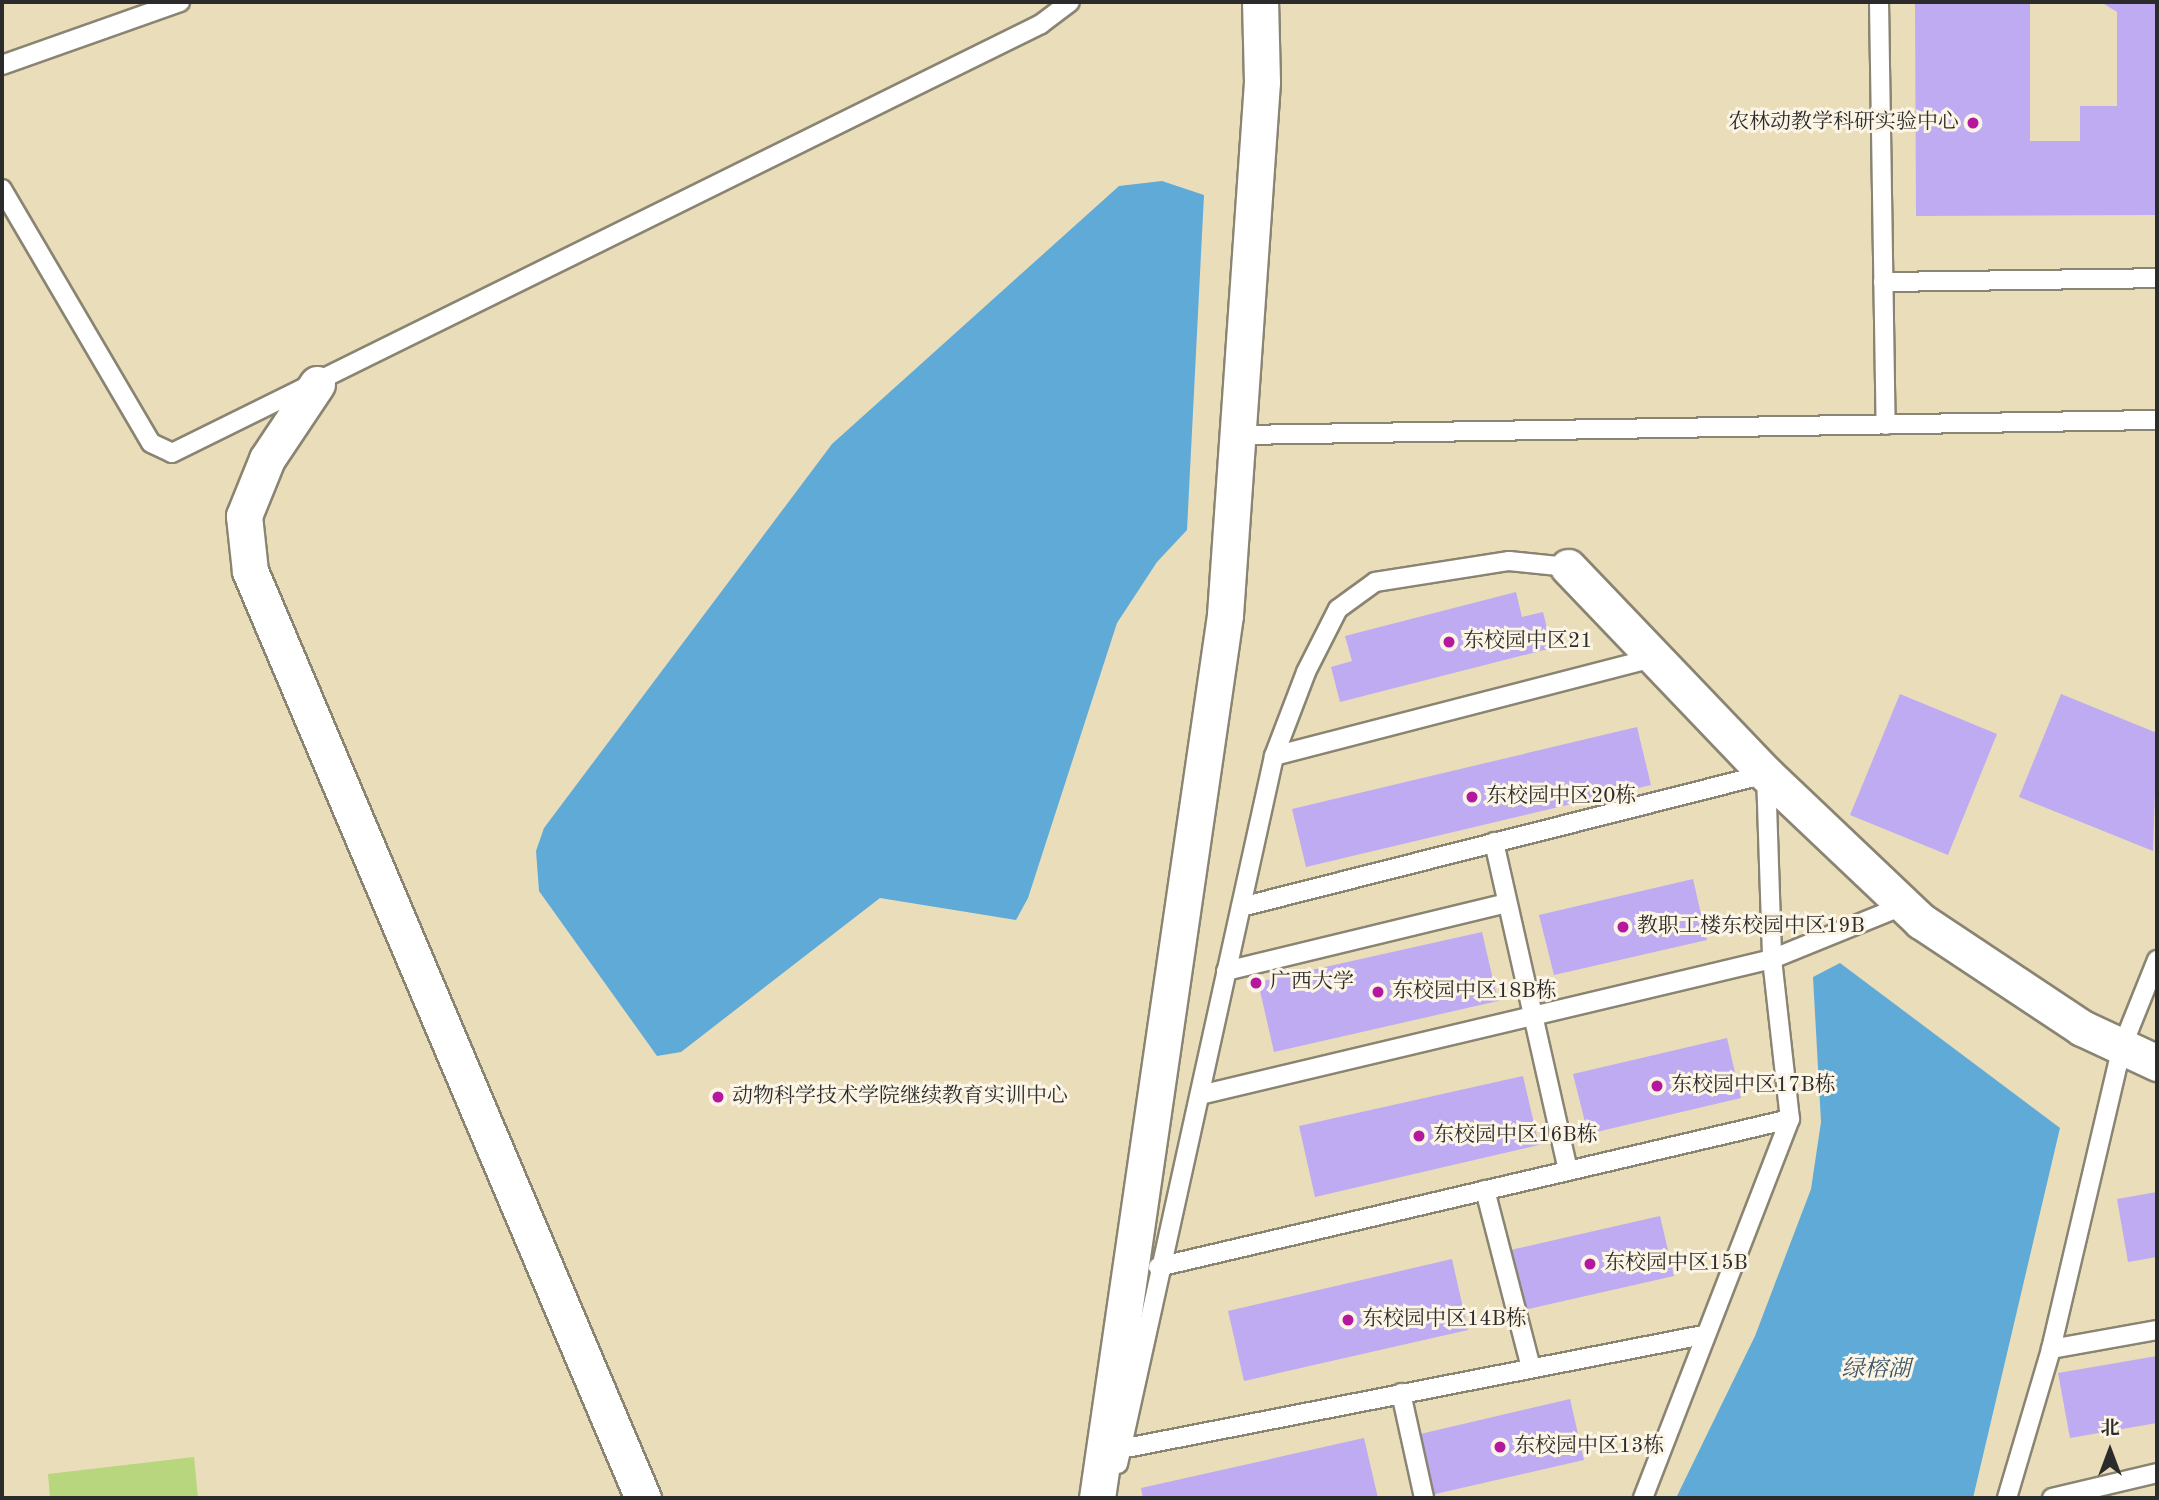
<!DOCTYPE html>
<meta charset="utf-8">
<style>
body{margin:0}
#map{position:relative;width:2159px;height:1500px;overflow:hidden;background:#eaddba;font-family:"Old Standard TT","Noto Serif SC",serif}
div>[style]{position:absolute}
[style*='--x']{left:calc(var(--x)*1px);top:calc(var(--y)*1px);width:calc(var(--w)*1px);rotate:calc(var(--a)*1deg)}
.green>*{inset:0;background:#b7d67e}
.water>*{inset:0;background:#60aad8}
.building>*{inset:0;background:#beabf2}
.roads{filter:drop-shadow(2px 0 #8a8472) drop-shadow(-2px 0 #8a8472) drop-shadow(0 2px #8a8472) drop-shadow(0 -2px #8a8472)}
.service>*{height:18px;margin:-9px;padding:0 9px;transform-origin:9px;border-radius:9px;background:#fff}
.minor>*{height:35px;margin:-17.5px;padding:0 17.5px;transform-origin:17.5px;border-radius:17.5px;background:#fff}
.dots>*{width:19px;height:19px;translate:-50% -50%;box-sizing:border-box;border:4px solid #fcf5e5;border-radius:50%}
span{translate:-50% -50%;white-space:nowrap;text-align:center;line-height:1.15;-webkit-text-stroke:6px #fcf5e5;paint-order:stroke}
.poi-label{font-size:21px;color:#2b2b2b}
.right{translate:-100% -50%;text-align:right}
.left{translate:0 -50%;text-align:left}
.water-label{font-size:23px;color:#3e5768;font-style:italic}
.frame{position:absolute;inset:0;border:4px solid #2b2b2b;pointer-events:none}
.north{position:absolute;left:2075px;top:1416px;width:70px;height:70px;-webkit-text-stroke:5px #fcf5e5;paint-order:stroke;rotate:0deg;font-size:19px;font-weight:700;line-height:28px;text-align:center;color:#2b2b2b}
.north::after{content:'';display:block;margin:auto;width:24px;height:32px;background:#2b2b2b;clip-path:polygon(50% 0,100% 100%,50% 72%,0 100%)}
</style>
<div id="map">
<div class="green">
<div style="clip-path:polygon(194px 1457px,198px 1498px,50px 1498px,48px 1474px)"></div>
</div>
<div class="water">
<div style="clip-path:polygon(1162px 181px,1204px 195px,1187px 530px,1157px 562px,1117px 623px,1028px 898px,1016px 920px,880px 898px,681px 1052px,657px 1056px,539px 891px,536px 851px,544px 828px,832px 444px,1119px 186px)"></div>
<div style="clip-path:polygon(1840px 963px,2060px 1128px,1973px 1498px,1676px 1498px,1755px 1336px,1811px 1189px,1821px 1122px,1813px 977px)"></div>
</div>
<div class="building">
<div style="clip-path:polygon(1915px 2px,2030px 2px,2030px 141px,2080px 141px,2080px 106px,2117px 106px,2117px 12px,2101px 2px,2157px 2px,2157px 215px,1916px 216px)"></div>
<div style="clip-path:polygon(1516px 592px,1522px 617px,1543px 612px,1552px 648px,1340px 702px,1331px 667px,1352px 661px,1345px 636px)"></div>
<div style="clip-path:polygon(1900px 694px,1997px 734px,1948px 855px,1850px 815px)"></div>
<div style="clip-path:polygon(2061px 694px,2157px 733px,2153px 851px,2019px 797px)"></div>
<div style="clip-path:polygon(1637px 727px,1651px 785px,1306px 867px,1292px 809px)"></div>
<div style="clip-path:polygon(1693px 879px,1707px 940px,1554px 975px,1539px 915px)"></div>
<div style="clip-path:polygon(1482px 932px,1498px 1001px,1274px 1052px,1258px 982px)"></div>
<div style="clip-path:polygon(1727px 1038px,1741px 1098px,1588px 1134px,1573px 1074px)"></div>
<div style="clip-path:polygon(1523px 1076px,1539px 1145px,1315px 1197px,1299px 1126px)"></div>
<div style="clip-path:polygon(2157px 1192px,2157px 1257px,2128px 1262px,2117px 1199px)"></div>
<div style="clip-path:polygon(1660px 1216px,1674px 1276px,1520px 1311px,1506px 1251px)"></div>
<div style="clip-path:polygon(1452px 1259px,1468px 1330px,1244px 1381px,1228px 1311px)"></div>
<div style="clip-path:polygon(2157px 1356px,2157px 1423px,2070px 1438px,2058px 1373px)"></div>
<div style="clip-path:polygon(1570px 1399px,1584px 1460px,1431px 1495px,1416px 1435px)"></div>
<div style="clip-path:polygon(1364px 1438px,1378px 1498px,1143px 1498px,1141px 1488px)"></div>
</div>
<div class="roads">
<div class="service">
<div style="--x:1879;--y:2;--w:423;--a:89.1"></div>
<div style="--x:2;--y:65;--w:189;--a:-19.5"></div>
<div style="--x:2;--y:189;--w:294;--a:59.6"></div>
<div style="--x:151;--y:443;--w:23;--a:25"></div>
<div style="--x:172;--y:453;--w:969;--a:-26.27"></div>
<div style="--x:1041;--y:24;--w:36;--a:-37"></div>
<div style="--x:1883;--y:282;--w:274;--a:-0.8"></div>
<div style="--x:1241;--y:435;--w:916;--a:-0.94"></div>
<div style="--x:1274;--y:756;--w:392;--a:-14.5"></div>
<div style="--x:1494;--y:842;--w:337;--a:77.3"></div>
<div style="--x:1241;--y:907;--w:542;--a:-14.22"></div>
<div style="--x:1766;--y:774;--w:185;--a:88.1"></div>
<div style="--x:1772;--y:959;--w:161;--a:83.6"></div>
<div style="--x:1790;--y:1119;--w:407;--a:111.2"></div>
<div style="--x:1226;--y:971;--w:286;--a:-13.6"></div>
<div style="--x:1200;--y:1095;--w:588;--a:-13.37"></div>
<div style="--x:1772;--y:959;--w:144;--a:-22.1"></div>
<div style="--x:1485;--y:1190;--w:184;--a:75.5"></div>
<div style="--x:1158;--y:1267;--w:649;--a:-13.18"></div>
<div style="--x:2051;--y:1349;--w:108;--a:-10.2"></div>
<div style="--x:1401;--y:1393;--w:107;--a:77.6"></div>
<div style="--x:1121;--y:1449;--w:593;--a:-11.08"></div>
<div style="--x:1118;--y:1464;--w:725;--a:-77.57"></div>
<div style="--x:1274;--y:756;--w:90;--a:-69.1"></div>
<div style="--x:1306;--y:672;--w:71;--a:-63.1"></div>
<div style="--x:1338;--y:609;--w:46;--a:-36.1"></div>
<div style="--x:1375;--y:582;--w:136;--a:-8.9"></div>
<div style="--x:1509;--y:561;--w:59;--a:5.8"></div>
<div style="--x:2007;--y:1498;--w:155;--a:-73.5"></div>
<div style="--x:2051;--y:1349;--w:310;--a:-76.8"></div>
<div style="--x:2122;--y:1047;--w:94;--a:-68.1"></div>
<div style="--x:2052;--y:1498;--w:108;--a:-13.4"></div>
</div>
<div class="minor">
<div style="--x:317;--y:384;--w:90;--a:123.7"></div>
<div style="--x:267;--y:459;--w:61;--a:112"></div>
<div style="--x:244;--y:516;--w:55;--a:83.8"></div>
<div style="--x:250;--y:571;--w:1007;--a:67.03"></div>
<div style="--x:1568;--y:567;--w:286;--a:46.3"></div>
<div style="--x:1766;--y:774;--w:214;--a:43.5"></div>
<div style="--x:1921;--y:921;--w:193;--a:33.6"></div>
<div style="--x:2082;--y:1028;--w:83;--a:25"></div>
<div style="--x:1097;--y:1498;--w:892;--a:-81.75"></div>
<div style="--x:1225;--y:615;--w:534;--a:-86.03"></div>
<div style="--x:1262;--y:82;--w:80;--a:-91.4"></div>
</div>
</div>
<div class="dots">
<div style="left:1973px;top:123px;background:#b5179e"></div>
<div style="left:1449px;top:642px;background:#b5179e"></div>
<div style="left:1472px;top:797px;background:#b5179e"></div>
<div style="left:1623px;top:927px;background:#b5179e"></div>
<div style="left:1256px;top:983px;background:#b5179e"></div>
<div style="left:1378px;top:992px;background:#b5179e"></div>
<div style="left:1657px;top:1086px;background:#b5179e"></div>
<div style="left:718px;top:1097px;background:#b5179e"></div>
<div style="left:1419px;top:1136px;background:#b5179e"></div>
<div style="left:1590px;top:1264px;background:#b5179e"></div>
<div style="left:1348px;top:1320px;background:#b5179e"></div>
<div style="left:1500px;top:1447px;background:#b5179e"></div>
</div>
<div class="poi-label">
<span class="right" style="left:1959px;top:123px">农林动教学科研实验中心</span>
<span class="left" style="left:1463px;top:642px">东校园中区21</span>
<span class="left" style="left:1486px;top:797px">东校园中区20栋</span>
<span class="left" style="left:1637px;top:927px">教职工楼东校园中区19B</span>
<span class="left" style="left:1270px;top:983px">广西大学</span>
<span class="left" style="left:1392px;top:992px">东校园中区18B栋</span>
<span class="left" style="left:1671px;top:1086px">东校园中区17B栋</span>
<span class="left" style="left:732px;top:1097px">动物科学技术学院继续教育实训中心</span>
<span class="left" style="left:1433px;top:1136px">东校园中区16B栋</span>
<span class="left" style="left:1604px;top:1264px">东校园中区15B</span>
<span class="left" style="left:1362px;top:1320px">东校园中区14B栋</span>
<span class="left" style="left:1514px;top:1447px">东校园中区13栋</span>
</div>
<div class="water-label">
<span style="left:1876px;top:1370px">绿榕湖</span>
</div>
<div class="frame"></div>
<div class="north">北</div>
</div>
